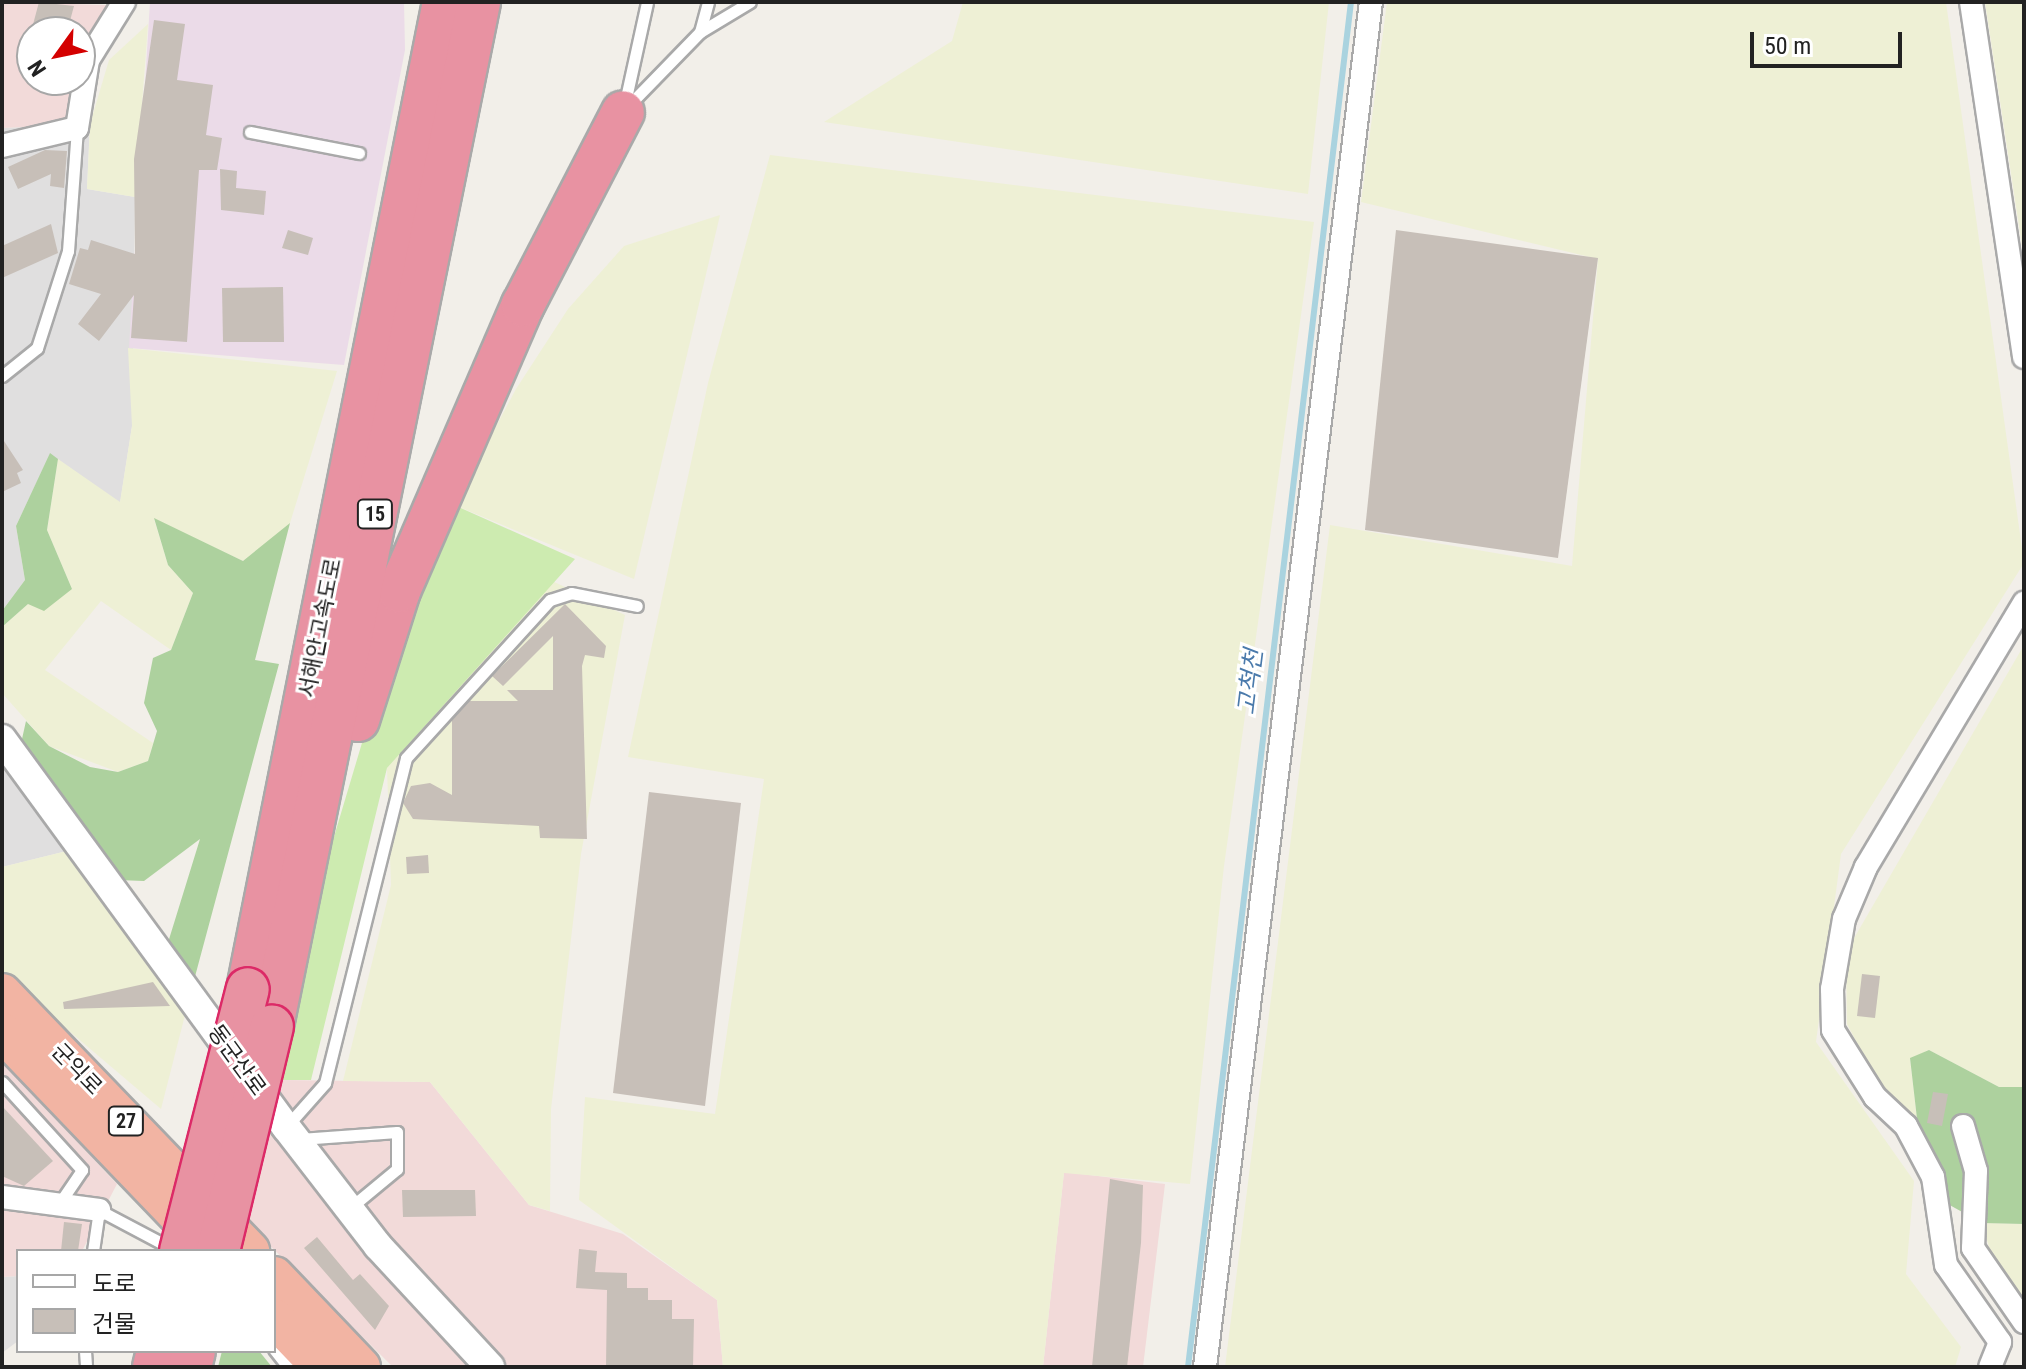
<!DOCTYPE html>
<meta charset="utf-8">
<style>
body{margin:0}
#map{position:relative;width:2026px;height:1369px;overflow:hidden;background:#f2efe9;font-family:"Roboto Condensed","Noto Sans KR",sans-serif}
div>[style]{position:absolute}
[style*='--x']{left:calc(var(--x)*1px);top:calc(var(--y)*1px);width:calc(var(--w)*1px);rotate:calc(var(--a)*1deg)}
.residential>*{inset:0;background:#e0dfdf}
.commercial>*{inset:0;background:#f2dad9}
.industrial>*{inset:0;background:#ebdbe8}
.farmland>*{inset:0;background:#eef0d5}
.grass>*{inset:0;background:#cdebb0}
.forest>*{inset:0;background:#add19e}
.stream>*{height:6px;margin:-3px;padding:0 3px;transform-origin:3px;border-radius:3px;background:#aad3df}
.building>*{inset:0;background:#c7bfb8}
.roads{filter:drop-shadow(2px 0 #a9a9a9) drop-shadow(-2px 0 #a9a9a9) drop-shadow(0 2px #a9a9a9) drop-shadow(0 -2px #a9a9a9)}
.service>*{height:11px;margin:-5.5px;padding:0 5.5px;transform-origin:5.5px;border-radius:5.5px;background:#fff}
.minor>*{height:22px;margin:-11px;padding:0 11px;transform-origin:11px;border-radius:11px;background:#fff}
.tertiary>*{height:28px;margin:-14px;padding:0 14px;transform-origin:14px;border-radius:14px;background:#fff}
.trunk>*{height:38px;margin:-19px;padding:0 19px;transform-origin:19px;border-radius:19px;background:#f2b4a3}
.motorway>*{height:42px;margin:-21px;padding:0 21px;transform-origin:21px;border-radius:21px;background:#e892a2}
.bridges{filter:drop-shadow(2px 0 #dc2a67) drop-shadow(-2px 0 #dc2a67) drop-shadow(0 2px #dc2a67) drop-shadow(0 -2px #dc2a67)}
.motorway-bridge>*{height:42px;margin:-21px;padding:0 21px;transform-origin:21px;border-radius:21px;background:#e892a2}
span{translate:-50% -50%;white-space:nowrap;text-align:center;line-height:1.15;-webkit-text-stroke:6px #fff;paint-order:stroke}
.shield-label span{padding:2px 6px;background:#fff;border:2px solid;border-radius:6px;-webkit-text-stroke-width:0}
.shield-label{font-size:20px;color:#222;font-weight:700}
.street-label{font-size:22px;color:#222}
.water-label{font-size:24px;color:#4a7aab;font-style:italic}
.frame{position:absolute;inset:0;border:4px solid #222;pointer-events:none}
.legend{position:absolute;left:16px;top:1249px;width:260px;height:104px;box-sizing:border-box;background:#fff;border:2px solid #a7a7a7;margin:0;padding:10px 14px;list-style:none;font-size:24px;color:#222}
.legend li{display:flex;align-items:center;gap:16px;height:40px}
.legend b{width:40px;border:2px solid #a7a7a7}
.north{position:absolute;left:16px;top:16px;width:80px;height:80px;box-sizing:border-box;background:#fff;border:2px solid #a7a7a7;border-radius:50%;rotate:237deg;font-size:22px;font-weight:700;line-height:32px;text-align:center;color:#222}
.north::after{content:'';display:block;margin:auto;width:28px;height:36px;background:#d40000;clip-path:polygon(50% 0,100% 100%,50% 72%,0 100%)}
.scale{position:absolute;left:1750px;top:32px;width:152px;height:36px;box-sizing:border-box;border:4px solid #222;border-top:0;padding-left:10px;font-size:24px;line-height:28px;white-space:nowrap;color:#222;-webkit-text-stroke:6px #fff;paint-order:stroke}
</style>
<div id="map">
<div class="residential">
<div style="clip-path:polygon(90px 124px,87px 189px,135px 197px,132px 426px,120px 503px,50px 454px,16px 526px,25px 580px,2px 611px,2px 128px)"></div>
<div style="clip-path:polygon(2px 755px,71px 850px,2px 867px)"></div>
<div style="clip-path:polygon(18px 1276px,18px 1341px,2px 1353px,2px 1277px)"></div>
</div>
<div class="commercial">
<div style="clip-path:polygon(evenodd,2px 2px,107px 5px,67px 125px,2px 128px,2px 2px,32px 32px,80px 32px,80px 80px,32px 80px,32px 32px)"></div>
<div style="clip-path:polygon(2px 1061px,117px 1184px,82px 1251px,18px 1251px,18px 1276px,2px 1277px)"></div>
<div style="clip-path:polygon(282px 1080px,430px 1082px,529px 1205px,623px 1234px,717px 1300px,723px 1367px,393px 1367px,247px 1223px)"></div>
<div style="clip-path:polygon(1064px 1172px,1165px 1184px,1143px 1367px,1043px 1367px)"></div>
</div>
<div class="industrial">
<div style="clip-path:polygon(150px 2px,404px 2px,405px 50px,344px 365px,129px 348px)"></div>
</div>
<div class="farmland">
<div style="clip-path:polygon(963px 2px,1329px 2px,1308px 194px,824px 122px,952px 41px)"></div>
<div style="clip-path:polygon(1387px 2px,1946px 2px,2024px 563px,1841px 854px,1816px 1042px,1914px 1181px,1906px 1274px,1961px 1347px,1955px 1367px,1225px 1367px,1330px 525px,1572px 566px,1598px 259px,1361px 202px)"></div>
<div style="clip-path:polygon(1985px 2px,2024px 2px,2024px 259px)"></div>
<div style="clip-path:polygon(148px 24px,135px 197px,87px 189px,90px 124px,109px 60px)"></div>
<div style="clip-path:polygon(770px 155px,1314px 222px,1224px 866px,1190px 1184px,1064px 1173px,1043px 1367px,723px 1367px,717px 1300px,579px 1200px,585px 1097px,715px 1114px,764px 779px,628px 757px,708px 383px)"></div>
<div style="clip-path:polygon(720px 215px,634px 579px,454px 505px,516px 389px,568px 309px,624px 246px)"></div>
<div style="clip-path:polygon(128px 348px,337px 371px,290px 523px,263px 552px,243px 561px,154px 519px,168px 565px,193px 593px,171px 650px,101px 601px,45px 670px,153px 743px,148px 761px,118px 772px,49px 746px,2px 693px,2px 627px,28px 604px,72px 589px,47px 530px,58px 459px,120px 502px,132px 426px)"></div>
<div style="clip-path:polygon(550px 580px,625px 615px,581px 854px,551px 1109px,550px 1211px,529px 1205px,430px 1082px,343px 1081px,391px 885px,387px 768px)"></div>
<div style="clip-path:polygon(2024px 645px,2024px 1087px,1999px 1087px,1929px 1050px,1910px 1059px,1919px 1136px,1878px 1083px,1847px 1024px,1846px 952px)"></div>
<div style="clip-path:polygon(71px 850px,185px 1015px,161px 1109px,2px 974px,2px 867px)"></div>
<div style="clip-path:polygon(1982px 1223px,2024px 1224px,2024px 1305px,1996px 1271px)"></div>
</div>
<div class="grass">
<div style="clip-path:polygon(454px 505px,575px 559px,387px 768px,311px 1080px,282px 1080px,316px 897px,396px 629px)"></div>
</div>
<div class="forest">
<div style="clip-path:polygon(50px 453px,58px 459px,47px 530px,72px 589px,44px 611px,28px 604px,2px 627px,2px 611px,25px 580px,16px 526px)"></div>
<div style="clip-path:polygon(154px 518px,243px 561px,290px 523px,255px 660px,279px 664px,193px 984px,166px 949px,200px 839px,144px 881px,118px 880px,20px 748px,26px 721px,49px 746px,90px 767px,118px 772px,148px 761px,157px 731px,144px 703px,153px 658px,171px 650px,193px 593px,168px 565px)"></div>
<div style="clip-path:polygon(1929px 1050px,1999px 1087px,2024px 1087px,2024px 1224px,1982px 1223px,1946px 1203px,1919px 1136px,1910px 1058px)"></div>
<div style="clip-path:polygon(222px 1351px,259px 1351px,272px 1367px,218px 1367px)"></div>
</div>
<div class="stream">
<div style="--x:1188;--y:1367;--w:1375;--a:-83.19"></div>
</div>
<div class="building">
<div style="clip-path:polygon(39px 2px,74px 6px,67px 32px,31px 32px)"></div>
<div style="clip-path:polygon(154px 20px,185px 24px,177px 80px,213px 85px,206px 135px,222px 138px,217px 170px,199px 170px,187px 342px,131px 338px,134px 295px,99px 341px,78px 324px,101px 294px,69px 284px,80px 248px,88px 250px,91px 240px,135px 254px,134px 159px)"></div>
<div style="clip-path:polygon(45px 150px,67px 151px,64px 188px,50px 186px,51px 174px,18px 189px,8px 167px)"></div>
<div style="clip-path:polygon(220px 169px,237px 171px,236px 188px,266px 191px,264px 215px,221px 210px)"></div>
<div style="clip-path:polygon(51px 224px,58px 253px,2px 278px,2px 246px)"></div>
<div style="clip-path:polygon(288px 230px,313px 238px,308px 255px,282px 248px)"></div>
<div style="clip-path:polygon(1396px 230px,1598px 258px,1558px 558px,1365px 530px)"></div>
<div style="clip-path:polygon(283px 287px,284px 342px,223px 342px,222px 288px)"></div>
<div style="clip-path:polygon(2px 438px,23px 470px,17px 473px,21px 483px,2px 492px)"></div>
<div style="clip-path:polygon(565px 604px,606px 646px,604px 658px,585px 655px,582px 666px,587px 839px,540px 838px,539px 826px,413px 819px,403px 803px,411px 786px,430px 783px,452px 795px,452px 720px,469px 701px,518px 701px,507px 690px,553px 690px,553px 636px,503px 686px,492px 676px)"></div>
<div style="clip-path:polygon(649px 792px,741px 803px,705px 1106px,613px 1093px)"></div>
<div style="clip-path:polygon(428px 855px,429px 873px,407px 874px,406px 857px)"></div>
<div style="clip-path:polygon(1862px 974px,1880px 976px,1875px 1018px,1857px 1016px)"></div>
<div style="clip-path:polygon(153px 982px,170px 1006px,64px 1009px,63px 1002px)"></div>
<div style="clip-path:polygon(1933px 1092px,1948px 1094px,1942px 1126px,1927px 1123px)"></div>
<div style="clip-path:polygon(2px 1106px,53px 1161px,24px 1186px,2px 1176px)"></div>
<div style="clip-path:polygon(1110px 1179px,1143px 1185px,1141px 1243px,1127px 1367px,1092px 1367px)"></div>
<div style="clip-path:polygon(402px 1190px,475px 1190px,476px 1216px,403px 1217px)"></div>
<div style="clip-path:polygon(64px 1222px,82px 1224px,78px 1251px,61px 1251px)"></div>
<div style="clip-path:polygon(317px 1237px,353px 1280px,360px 1274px,389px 1306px,375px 1330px,304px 1248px)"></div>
<div style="clip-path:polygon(579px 1249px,597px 1251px,595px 1272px,627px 1273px,627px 1288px,648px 1288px,648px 1300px,672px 1300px,672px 1319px,694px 1319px,693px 1367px,606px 1367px,607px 1290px,576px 1288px)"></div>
</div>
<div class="roads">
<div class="service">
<div style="--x:700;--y:32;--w:31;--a:-75"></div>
<div style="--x:629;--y:105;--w:102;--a:-45.8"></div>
<div style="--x:700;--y:32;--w:58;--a:-31"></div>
<div style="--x:624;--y:107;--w:107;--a:-77.6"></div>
<div style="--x:250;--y:132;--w:111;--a:10.9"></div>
<div style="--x:2;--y:376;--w:45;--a:-38.7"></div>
<div style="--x:37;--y:348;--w:102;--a:-72.3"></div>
<div style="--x:68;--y:251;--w:123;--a:-85.8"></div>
<div style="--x:2;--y:1082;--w:119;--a:47.7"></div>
<div style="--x:82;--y:1170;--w:41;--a:124.1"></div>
<div style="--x:286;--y:1127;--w:59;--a:-48.4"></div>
<div style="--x:325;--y:1083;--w:335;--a:-76"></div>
<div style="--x:406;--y:758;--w:214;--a:-47.7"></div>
<div style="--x:550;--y:600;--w:22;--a:-18"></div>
<div style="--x:571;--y:593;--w:67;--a:11.1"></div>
<div style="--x:300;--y:1139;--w:97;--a:-4.1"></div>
<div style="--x:397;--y:1132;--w:37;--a:90"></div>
<div style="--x:397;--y:1169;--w:60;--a:140.4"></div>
<div style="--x:93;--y:1251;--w:41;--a:-81.7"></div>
<div style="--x:99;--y:1210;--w:81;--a:27.8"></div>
<div style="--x:274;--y:1349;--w:23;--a:52"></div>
<div style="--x:85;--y:1351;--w:16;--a:86"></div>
</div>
<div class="minor">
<div style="--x:1971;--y:2;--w:359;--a:81.5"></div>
<div style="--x:2;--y:146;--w:77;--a:-13.5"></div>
<div style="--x:77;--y:128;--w:69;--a:-80.8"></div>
<div style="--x:88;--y:60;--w:68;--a:-58.2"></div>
<div style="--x:1963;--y:1126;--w:47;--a:73.9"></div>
<div style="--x:1976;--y:1171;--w:77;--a:92.2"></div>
<div style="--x:1973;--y:1248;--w:90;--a:55.4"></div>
<div style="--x:2;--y:1197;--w:98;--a:7.6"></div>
<div style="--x:1205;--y:1367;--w:1375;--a:-83.07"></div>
<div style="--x:1990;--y:1367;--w:27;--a:-68"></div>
<div style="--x:2000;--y:1342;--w:94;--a:-125"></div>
<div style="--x:1946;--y:1265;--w:89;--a:-98.4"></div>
<div style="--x:1933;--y:1177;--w:58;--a:-117.9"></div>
<div style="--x:1906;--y:1126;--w:42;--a:-136.9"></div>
<div style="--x:1875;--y:1097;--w:79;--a:-122.1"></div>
<div style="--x:1833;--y:1030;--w:41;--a:-91.4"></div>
<div style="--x:1832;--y:989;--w:71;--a:-80.3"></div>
<div style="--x:1844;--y:919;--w:56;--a:-67.1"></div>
<div style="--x:1866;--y:867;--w:308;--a:-59.1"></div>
</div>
<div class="tertiary">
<div style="--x:2;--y:739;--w:481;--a:53.8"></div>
<div style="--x:286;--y:1127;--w:150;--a:52.3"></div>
<div style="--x:378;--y:1246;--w:165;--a:47.2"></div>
</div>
<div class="trunk">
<div style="--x:2;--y:993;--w:358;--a:46.1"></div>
<div style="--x:2;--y:1032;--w:294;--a:46.2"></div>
<div style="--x:274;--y:1276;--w:126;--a:46.3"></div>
<div style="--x:274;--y:1318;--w:68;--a:46.2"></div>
</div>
<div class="motorway">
<div style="--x:358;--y:720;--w:135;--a:-72.4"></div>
<div style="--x:399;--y:591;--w:312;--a:-66.6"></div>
<div style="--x:523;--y:305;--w:217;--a:-62.6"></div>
<div style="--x:248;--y:989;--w:1006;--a:-78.77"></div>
<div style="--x:272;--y:1026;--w:1045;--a:-78.57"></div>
<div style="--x:154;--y:1367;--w:16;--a:-76"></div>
<div style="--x:190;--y:1367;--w:16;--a:-76"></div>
</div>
</div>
<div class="bridges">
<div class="motorway-bridge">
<div style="--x:181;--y:1251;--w:270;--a:-75.7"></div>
<div style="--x:218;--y:1251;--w:231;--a:-76.5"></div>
</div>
</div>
<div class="shield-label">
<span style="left:375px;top:514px">15</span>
<span style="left:126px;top:1121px">27</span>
</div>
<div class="street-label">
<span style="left:320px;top:628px;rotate:-79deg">서해안고속도로</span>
<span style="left:237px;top:1060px;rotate:54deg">동군산로</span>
<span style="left:77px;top:1069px;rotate:46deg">군익로</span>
</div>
<div class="water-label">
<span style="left:1251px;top:682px;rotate:-83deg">고척천</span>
</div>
<div class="frame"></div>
<ul class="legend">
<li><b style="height:10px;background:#fff"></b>도로</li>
<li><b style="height:22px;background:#c7bfb8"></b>건물</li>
</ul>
<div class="north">N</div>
<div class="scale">50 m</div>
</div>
